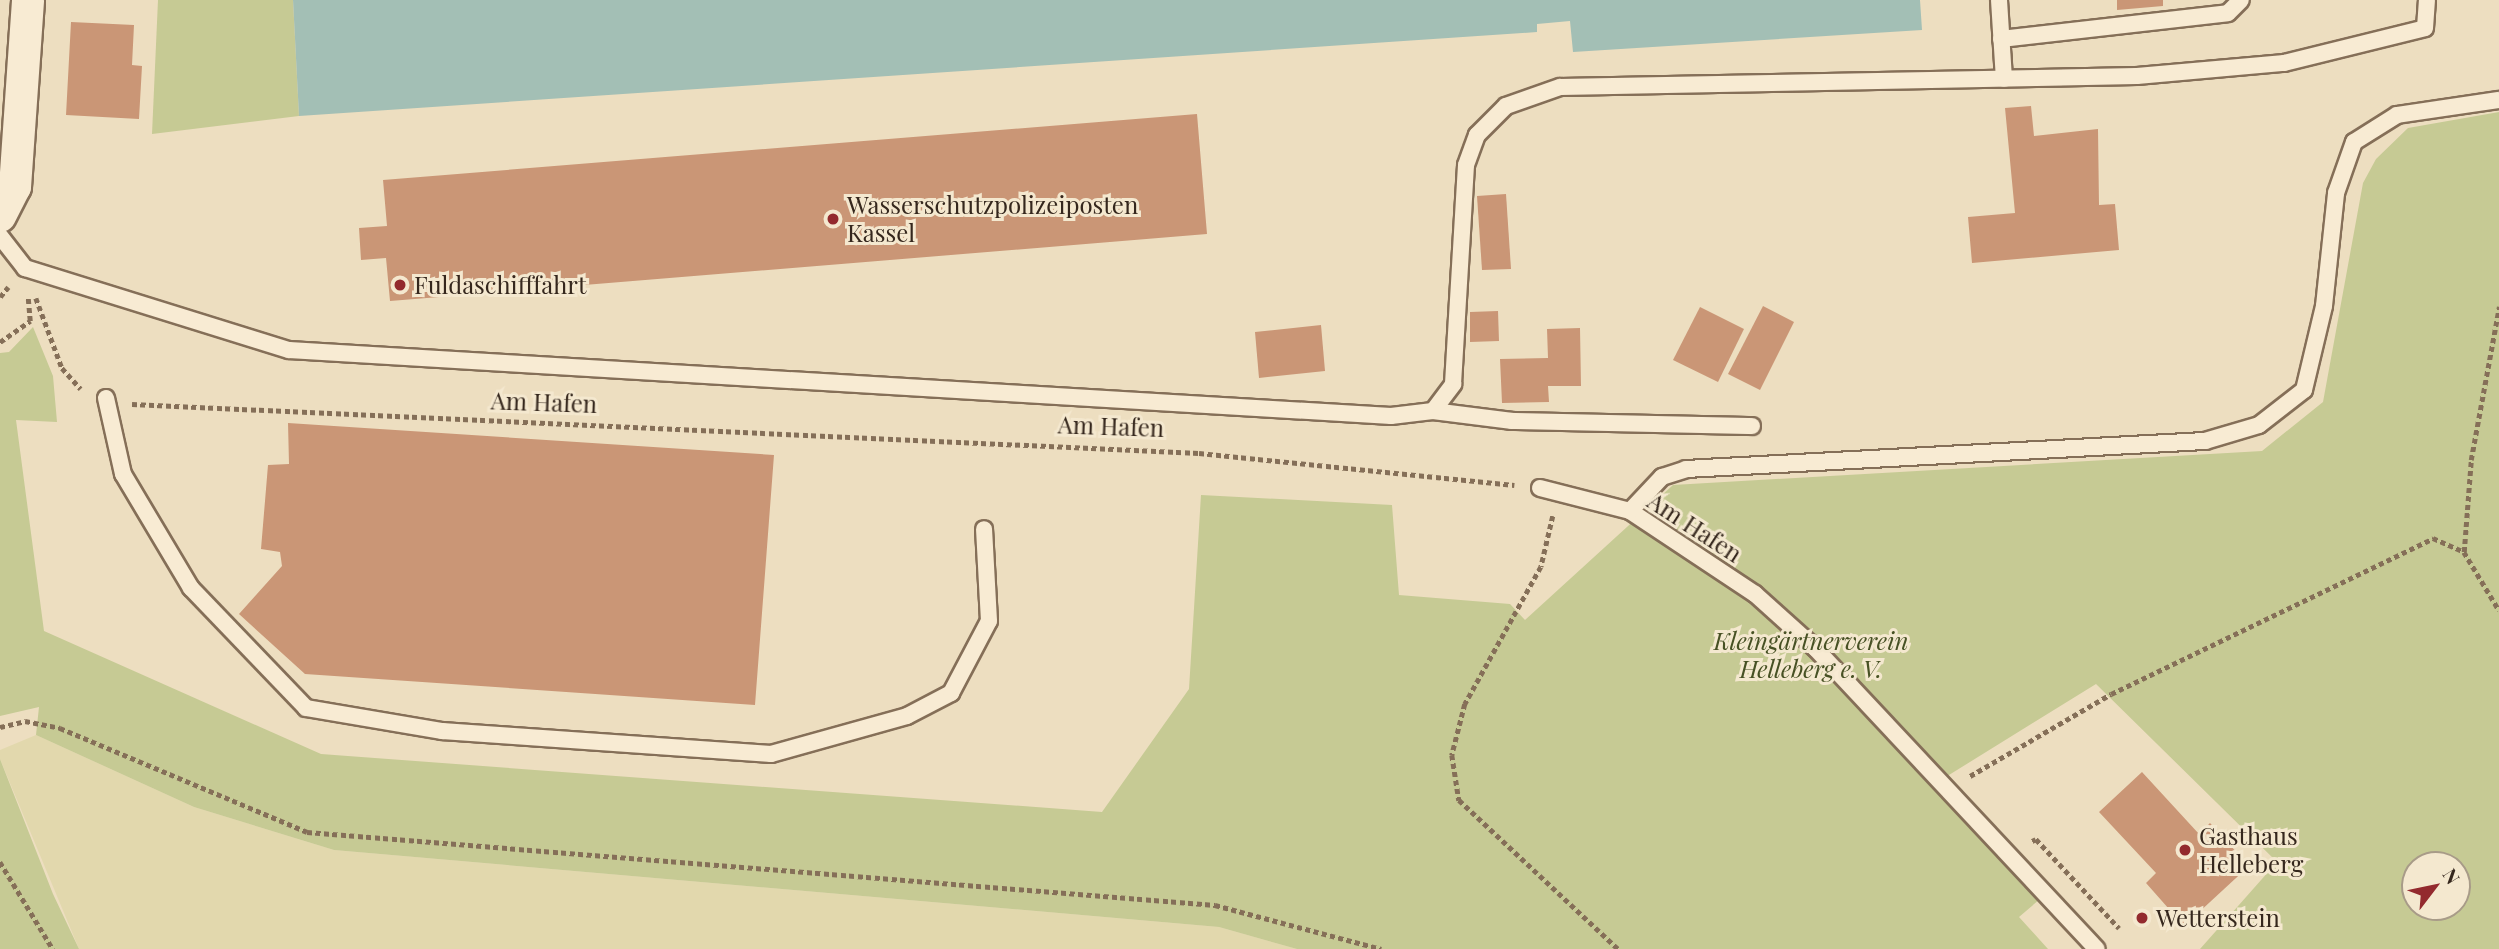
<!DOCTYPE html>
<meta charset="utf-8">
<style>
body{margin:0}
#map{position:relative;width:2499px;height:949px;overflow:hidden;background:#eddec0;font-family:"Playfair Display",serif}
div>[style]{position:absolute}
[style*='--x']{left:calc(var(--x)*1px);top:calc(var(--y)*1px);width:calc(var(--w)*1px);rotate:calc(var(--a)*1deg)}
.farmland>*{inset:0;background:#e2d8ad}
.green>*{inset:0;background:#c6ca94}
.water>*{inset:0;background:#a3bfb5}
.building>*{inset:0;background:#ca9676}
.path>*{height:4.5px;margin-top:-2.25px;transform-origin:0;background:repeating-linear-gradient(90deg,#856f58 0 5px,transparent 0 8.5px)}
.roads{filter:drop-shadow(2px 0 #856f58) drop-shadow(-2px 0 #856f58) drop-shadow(0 2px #856f58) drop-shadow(0 -2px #856f58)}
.service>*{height:16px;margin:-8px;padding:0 8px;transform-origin:8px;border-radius:8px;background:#f8ebd3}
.minor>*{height:32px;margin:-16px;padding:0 16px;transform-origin:16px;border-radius:16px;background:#f8ebd3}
.dots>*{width:19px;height:19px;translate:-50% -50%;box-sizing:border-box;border:4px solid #f4e8cf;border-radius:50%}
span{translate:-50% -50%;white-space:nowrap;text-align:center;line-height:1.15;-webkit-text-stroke:6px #f4e8cf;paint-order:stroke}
.poi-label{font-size:24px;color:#35271d}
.left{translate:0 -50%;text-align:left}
.street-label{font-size:24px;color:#35271d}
.park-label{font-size:24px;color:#475124;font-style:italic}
.north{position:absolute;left:2401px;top:851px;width:70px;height:70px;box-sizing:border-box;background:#f4e8cf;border:2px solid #a89b88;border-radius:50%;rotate:58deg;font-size:19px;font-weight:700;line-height:28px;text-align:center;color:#35271d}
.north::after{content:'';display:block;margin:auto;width:24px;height:32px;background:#932a2e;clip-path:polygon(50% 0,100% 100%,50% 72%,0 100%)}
</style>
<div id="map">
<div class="farmland">
<div style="clip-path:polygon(36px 735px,194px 807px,334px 850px,1219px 927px,1297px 949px,79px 949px,0 759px,0 750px)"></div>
</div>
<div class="green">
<div style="clip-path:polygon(158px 0,293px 0,299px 116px,152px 134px)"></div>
<div style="clip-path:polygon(evenodd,2499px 112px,2499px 949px,2200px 949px,2277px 862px,2096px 684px,1936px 783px,2040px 899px,2019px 917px,2048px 949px,1297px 949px,1219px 927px,334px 850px,194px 807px,36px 735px,39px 707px,0 716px,0 353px,9px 352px,33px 327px,53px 376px,57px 422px,16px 420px,44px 631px,321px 754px,1102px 812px,1189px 689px,1201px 495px,1392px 505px,1399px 595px,1510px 604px,1525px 620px,1673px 485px,2262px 451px,2323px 402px,2363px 183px,2376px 159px,2408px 128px,2499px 112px,2415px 865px,2457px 865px,2457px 907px,2415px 907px,2415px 865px)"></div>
<div style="clip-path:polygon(0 759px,53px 894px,79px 949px,0 949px)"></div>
</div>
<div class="water">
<div style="clip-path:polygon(293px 0,1920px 0,1922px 30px,1573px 52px,1570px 21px,1537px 24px,1537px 32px,299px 116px)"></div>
</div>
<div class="building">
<div style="clip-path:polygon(2117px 0,2163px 0,2163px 6px,2117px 10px)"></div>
<div style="clip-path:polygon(71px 22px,134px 25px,132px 65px,142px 66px,139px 119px,66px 115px)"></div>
<div style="clip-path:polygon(2031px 106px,2034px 136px,2098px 129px,2099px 205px,2115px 204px,2119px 250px,1972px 263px,1968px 217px,2015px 213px,2005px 108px)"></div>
<div style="clip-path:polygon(1197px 114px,1207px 234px,390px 301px,386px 258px,361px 260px,359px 228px,387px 226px,383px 180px)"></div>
<div style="clip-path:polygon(1506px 194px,1511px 269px,1482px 270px,1477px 196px)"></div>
<div style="clip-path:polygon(1763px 306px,1794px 322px,1760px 390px,1728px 374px)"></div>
<div style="clip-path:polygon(1700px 307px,1744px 329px,1718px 382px,1673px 360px)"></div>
<div style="clip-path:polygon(1498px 311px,1499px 341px,1470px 342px,1470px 312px)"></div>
<div style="clip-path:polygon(1321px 325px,1325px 371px,1259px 378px,1255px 332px)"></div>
<div style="clip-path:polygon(1580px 328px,1581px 386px,1548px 386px,1549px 402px,1502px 403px,1500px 359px,1548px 358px,1547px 329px)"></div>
<div style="clip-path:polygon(288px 423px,774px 455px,755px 705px,305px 674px,239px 614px,282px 566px,280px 552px,261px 549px,268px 465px,289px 464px)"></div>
<div style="clip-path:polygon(2142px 772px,2199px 834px,2210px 823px,2249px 866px,2184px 926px,2146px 883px,2156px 873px,2099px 812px)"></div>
</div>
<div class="path">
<div style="--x:0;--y:297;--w:13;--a:-51"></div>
<div style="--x:36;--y:298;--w:75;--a:69.6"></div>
<div style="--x:62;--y:368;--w:28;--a:48"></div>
<div style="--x:0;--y:342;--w:37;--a:-35"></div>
<div style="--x:30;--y:321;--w:25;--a:-95"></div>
<div style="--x:132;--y:404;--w:1068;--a:2.63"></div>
<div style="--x:1199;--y:453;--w:317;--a:5.8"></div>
<div style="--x:1553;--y:516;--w:52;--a:103.2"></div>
<div style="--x:1541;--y:567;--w:157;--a:119"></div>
<div style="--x:1465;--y:704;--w:53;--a:104.3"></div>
<div style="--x:1452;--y:755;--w:46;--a:81.2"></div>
<div style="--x:1459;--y:800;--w:218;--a:43.1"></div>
<div style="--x:2464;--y:552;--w:92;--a:-85.6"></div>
<div style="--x:2471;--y:460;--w:156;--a:-79.6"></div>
<div style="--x:0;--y:727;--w:26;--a:-13"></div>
<div style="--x:25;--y:721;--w:36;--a:11"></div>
<div style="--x:60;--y:728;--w:268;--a:22.8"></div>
<div style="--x:307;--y:832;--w:911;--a:4.6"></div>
<div style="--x:1215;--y:905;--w:172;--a:14.8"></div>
<div style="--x:1970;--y:776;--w:163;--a:-30.2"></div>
<div style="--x:2111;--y:694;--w:358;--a:-25.8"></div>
<div style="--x:2433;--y:538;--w:34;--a:24"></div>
<div style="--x:2464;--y:552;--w:68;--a:58.9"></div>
<div style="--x:2032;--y:841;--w:4;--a:-27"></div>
<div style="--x:2036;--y:839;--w:122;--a:47"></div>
<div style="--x:0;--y:862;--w:102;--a:58.7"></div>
</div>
<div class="roads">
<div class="service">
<div style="--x:1999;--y:0;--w:79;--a:86.4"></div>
<div style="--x:2001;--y:39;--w:228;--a:-6.5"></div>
<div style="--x:2228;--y:13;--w:18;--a:-45"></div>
<div style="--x:0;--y:236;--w:41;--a:52"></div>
<div style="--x:25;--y:268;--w:276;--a:17.3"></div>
<div style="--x:289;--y:350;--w:1104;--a:3.43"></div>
<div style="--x:1391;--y:416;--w:42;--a:-6.8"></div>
<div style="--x:1433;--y:411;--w:34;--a:-53"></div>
<div style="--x:1453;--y:384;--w:219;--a:-86.6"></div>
<div style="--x:1466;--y:165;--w:32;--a:-70"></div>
<div style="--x:1477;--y:135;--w:41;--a:-45"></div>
<div style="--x:1506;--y:106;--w:57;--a:-19.4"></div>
<div style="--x:1560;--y:87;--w:577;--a:-1.09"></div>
<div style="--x:2137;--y:76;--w:148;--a:-5.1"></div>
<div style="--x:2284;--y:63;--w:145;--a:-13.9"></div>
<div style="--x:2425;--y:28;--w:28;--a:-86"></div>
<div style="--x:106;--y:398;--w:78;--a:77.4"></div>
<div style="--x:123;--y:474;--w:133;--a:59.2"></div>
<div style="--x:191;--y:588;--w:166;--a:46.2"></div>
<div style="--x:306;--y:708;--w:138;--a:9.6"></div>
<div style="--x:442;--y:731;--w:330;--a:4"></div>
<div style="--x:771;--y:754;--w:141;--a:-15.6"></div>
<div style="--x:907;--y:716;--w:50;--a:-27.6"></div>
<div style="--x:951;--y:693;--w:81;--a:-62.2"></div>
<div style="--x:989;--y:621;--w:92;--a:-93.1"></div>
<div style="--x:1433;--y:411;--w:80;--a:7.2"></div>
<div style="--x:1512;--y:421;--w:240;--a:1.2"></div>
<div style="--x:1540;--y:488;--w:93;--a:14.3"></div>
<div style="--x:1630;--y:511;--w:150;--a:33.6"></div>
<div style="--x:1755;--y:594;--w:81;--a:42"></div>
<div style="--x:1815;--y:648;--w:412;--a:46.9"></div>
<div style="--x:1630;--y:511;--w:47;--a:-46.7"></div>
<div style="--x:1662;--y:477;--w:25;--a:-18"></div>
<div style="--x:1686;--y:469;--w:520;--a:-3.09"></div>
<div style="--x:2205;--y:441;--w:56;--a:-16.5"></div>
<div style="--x:2259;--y:425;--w:57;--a:-37.9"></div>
<div style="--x:2304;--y:390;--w:86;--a:-76.6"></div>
<div style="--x:2324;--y:306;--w:114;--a:-83.9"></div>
<div style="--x:2336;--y:193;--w:54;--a:-70.6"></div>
<div style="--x:2354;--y:142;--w:51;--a:-32.1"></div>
<div style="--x:2397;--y:115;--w:103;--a:-8.4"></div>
</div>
<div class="minor">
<div style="--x:0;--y:216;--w:33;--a:-63"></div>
<div style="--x:15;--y:187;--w:187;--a:-86"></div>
</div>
</div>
<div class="dots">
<div style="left:833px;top:219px;background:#932a2e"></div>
<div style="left:400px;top:285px;background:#932a2e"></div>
<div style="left:2185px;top:850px;background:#932a2e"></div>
<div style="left:2142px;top:918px;background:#932a2e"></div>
</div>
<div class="poi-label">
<span class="left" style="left:847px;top:219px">Wasserschutzpolizeiposten<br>Kassel</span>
<span class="left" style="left:414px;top:285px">Fuldaschifffahrt</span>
<span class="left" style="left:2199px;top:850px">Gasthaus<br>Helleberg</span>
<span class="left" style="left:2156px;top:918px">Wetterstein</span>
</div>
<div class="street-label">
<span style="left:544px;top:402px;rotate:2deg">Am Hafen</span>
<span style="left:1111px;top:426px;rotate:2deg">Am Hafen</span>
<span style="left:1695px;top:527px;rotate:33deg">Am Hafen</span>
</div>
<div class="park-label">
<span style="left:1811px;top:655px">Kleingärtnerverein<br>Helleberg e. V.</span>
</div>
<div class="north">N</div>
</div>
